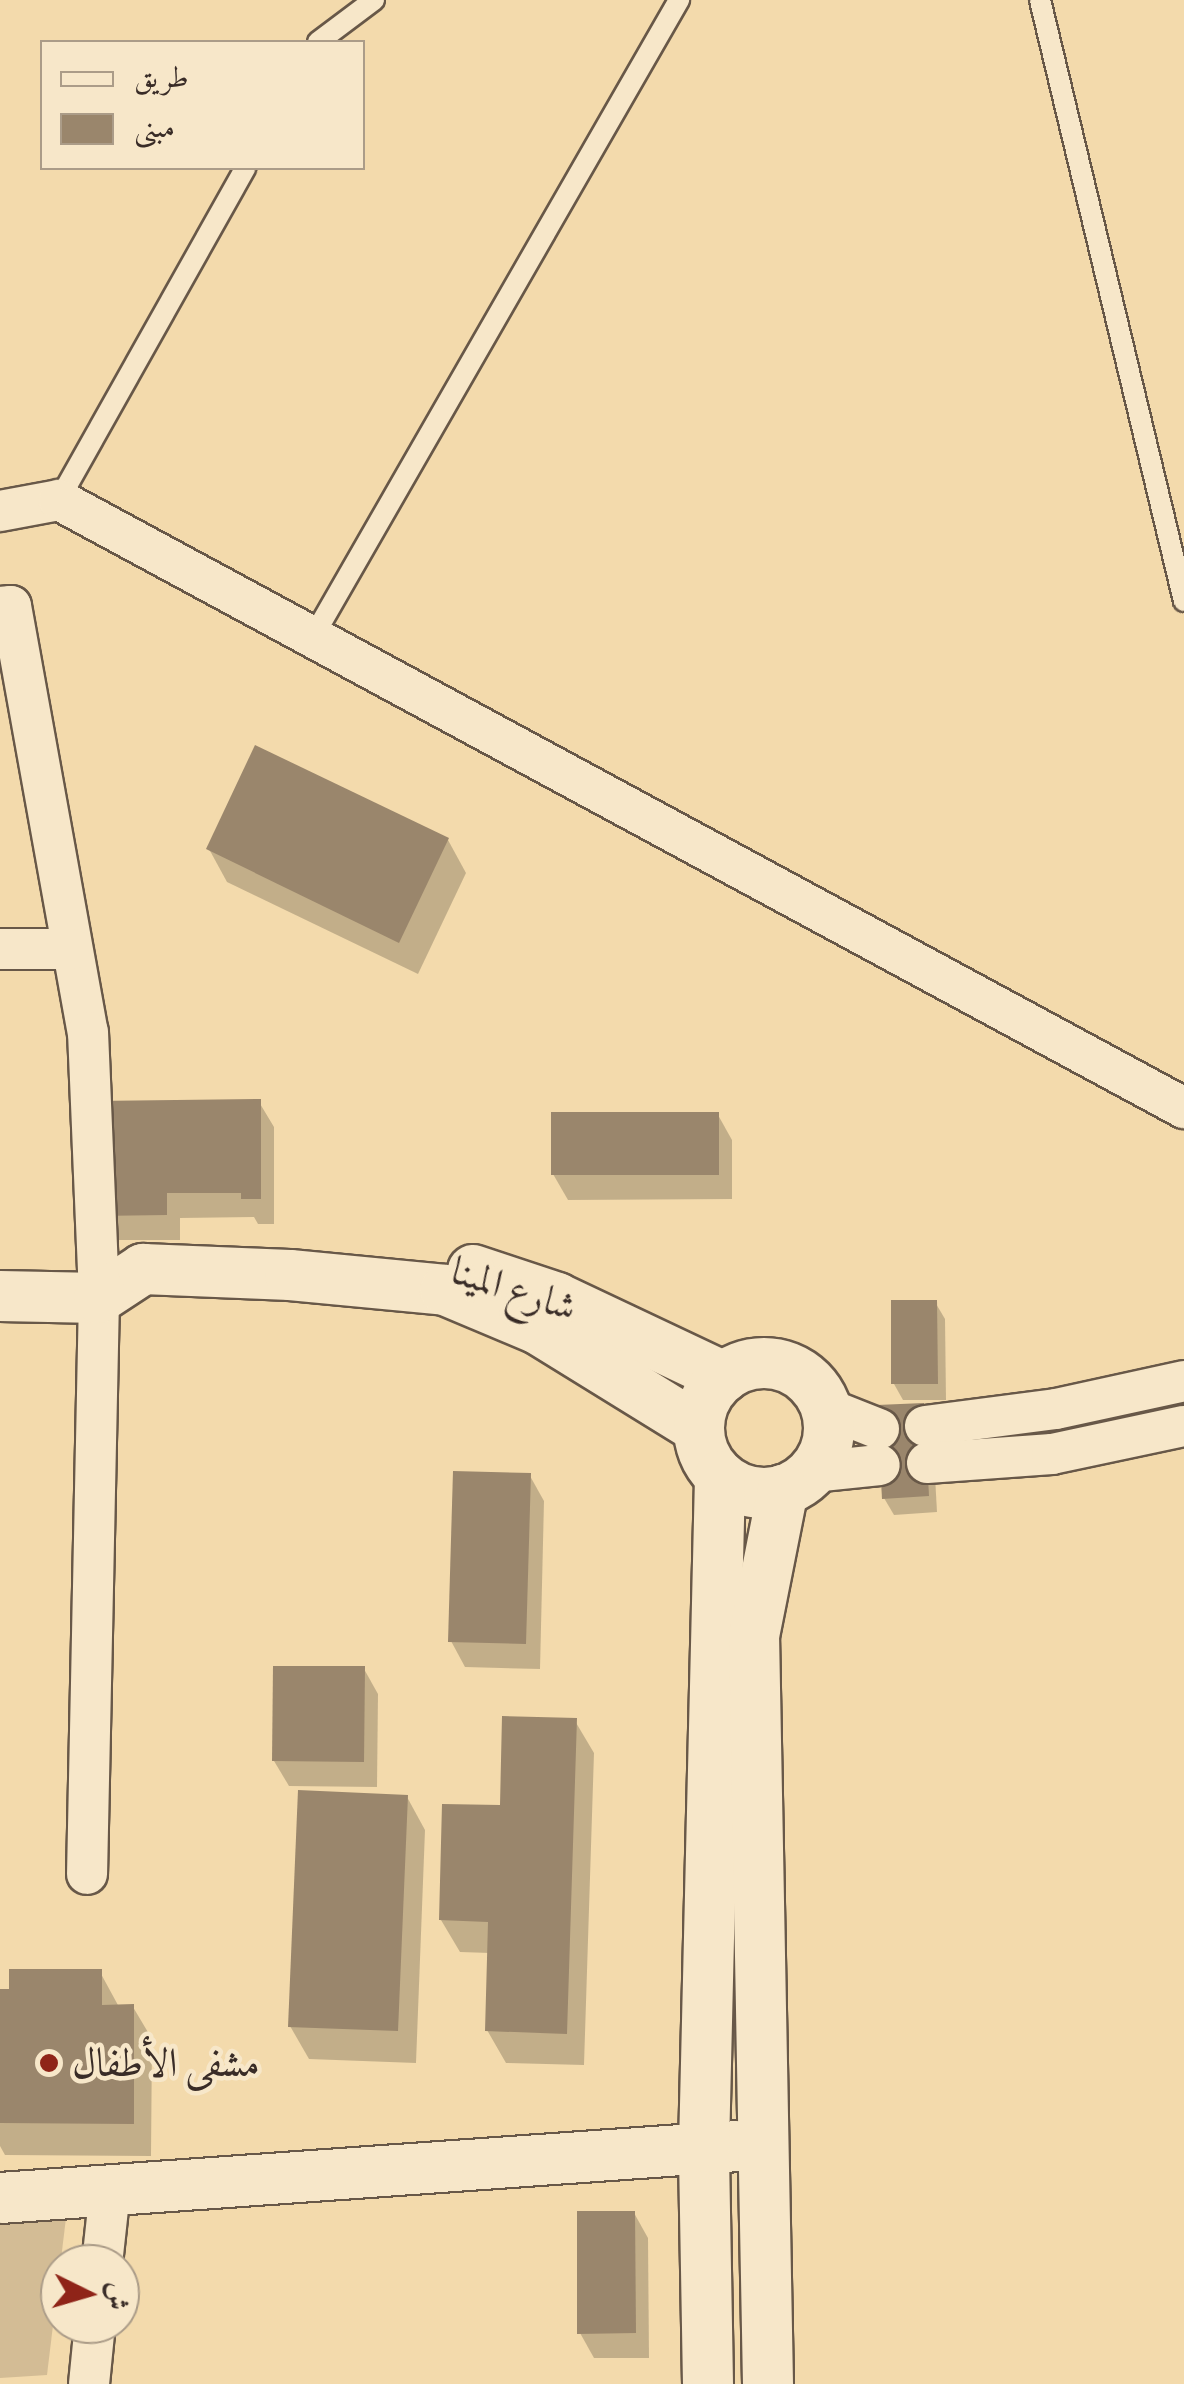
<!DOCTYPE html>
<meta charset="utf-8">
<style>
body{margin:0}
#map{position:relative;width:1184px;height:2384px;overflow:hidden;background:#f3daac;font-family:Alegreya,Amiri,serif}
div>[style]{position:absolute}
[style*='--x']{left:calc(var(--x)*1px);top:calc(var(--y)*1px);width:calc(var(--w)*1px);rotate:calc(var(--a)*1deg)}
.green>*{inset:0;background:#d3bc95}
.shadow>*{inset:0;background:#0003}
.building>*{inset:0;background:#9a866c}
.roads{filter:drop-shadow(2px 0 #685848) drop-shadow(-2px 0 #685848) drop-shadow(0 2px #685848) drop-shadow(0 -2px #685848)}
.service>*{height:20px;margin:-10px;padding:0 10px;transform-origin:10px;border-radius:10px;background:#f7e7c9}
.minor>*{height:40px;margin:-20px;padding:0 20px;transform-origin:20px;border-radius:20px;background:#f7e7c9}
.tertiary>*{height:50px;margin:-25px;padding:0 25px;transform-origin:25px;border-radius:25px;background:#f7e7c9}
.tertiary>.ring{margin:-25px;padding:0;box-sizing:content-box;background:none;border:50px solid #f7e7c9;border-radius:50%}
.dots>*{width:28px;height:28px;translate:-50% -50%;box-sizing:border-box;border:5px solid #f7e7c9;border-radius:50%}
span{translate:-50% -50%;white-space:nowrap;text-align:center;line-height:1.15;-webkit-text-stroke:9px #f7e7c9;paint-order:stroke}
.street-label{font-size:40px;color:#392c27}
.poi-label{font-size:40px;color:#392c27}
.left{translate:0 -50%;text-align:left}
.legend{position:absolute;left:40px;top:40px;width:325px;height:130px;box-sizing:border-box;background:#f7e7c9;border:2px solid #ab9c88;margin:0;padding:12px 18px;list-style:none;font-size:30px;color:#392c27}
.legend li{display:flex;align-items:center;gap:20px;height:50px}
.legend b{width:50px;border:2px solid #ab9c88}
.north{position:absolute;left:40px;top:2244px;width:100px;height:100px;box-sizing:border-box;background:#f7e7c9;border:2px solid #ab9c88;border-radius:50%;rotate:95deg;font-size:28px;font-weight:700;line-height:40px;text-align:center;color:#392c27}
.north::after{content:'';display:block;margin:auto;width:35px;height:45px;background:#8f2418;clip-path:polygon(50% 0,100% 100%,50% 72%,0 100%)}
</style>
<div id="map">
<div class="green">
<div style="clip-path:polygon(69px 2193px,47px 2375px,0 2378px,0 2198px)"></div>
</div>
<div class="shadow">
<div style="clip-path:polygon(448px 840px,466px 873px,418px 974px,227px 882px,209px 849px)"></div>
<div style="clip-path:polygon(259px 1102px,274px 1127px,274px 1224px,258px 1224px,254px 1217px,180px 1218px,180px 1240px,113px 1240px,98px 1215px)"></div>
<div style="clip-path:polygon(718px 1115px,732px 1140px,732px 1199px,568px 1200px,553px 1174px)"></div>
<div style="clip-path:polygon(935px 1302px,945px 1319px,946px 1400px,903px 1400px,894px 1384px)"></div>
<div style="clip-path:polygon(932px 1422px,937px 1512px,894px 1515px,884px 1498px)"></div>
<div style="clip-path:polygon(530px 1476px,544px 1501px,540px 1669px,465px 1667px,451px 1641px)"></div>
<div style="clip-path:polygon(364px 1669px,378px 1694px,377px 1787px,289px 1786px,274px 1761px)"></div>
<div style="clip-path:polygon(575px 1721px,594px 1753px,584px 2065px,506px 2063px,487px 2030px,490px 1953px,460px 1952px,441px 1920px,502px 1808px)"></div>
<div style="clip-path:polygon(407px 1797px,425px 1830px,416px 2063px,309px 2059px,290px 2026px)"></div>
<div style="clip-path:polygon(100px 1972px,119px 2007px,133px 2007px,152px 2039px,151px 2156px,5px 2155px,0 2146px,0 1992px)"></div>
<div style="clip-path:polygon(634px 2213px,648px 2238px,649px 2358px,594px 2358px,580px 2333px)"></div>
</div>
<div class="building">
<div style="clip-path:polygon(255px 745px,449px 838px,399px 943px,206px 849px)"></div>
<div style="clip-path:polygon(261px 1099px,261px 1199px,241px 1199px,241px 1193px,167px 1193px,167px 1215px,96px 1216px,95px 1101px)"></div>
<div style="clip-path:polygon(551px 1112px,719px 1112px,719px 1175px,551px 1175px)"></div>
<div style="clip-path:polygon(891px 1300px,937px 1300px,938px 1384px,891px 1384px)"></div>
<div style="clip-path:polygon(924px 1403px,929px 1496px,882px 1499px,877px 1405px)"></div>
<div style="clip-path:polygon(453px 1471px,531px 1473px,526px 1644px,448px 1642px)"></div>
<div style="clip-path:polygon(273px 1666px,365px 1666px,364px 1762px,272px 1761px)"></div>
<div style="clip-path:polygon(502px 1716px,577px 1718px,567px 2034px,485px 2031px,488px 1922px,439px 1920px,442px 1804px,500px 1805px)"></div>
<div style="clip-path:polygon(298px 1790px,408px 1795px,398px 2031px,288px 2027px)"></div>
<div style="clip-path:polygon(9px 1969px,102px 1969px,102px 2005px,134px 2004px,134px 2124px,0 2123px,0 1989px,9px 1989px)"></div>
<div style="clip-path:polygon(577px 2211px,635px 2211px,636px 2333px,577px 2334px)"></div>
</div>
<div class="roads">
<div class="service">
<div style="--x:1040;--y:0;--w:618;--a:76.53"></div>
<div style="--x:318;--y:42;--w:70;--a:-36.9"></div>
<div style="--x:59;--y:500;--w:381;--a:-60.7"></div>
<div style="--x:313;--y:637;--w:735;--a:-60.12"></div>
</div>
<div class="minor">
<div style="--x:0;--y:511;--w:60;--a:-10.6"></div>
<div style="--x:59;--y:500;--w:1279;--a:28.39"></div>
<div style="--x:0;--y:607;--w:11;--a:-5"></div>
<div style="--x:11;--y:606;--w:433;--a:79.8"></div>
<div style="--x:88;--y:1032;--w:266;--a:87.6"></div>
<div style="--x:99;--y:1298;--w:576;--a:91.19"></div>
<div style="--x:0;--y:949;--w:72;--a:0"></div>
<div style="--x:826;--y:1408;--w:57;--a:21.6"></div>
<div style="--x:925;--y:1426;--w:132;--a:-7.4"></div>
<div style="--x:1056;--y:1409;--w:131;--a:-12.3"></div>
<div style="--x:927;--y:1463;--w:125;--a:-4.1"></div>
<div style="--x:1052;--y:1454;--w:135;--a:-12"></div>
<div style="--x:812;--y:1472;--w:68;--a:-5.9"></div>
<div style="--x:102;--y:2264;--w:74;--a:-83.8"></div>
<div style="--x:89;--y:2384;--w:60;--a:-84.3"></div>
</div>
<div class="tertiary">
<div style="--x:473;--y:1270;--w:89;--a:18.4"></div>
<div style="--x:557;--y:1298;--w:185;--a:25.3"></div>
<div style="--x:0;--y:1296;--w:99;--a:1.2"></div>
<div style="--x:99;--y:1298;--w:53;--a:-33.4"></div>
<div style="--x:143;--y:1269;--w:147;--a:2.3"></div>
<div style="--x:290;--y:1275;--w:156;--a:5.5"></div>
<div style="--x:445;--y:1290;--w:101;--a:22.8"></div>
<div style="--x:538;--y:1329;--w:188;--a:31.7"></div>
<div class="ring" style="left:699px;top:1363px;width:80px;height:80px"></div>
<div style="--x:0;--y:2198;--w:740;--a:-4.03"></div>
<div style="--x:708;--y:2384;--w:237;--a:-91"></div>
<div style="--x:704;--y:2147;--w:671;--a:-88.63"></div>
<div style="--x:768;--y:2384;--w:748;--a:-91.07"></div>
<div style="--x:754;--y:1636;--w:149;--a:-78.8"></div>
</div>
</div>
<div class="dots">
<div style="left:49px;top:2063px;background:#8f2418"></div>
</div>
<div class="street-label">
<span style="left:514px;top:1289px;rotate:18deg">شارع المينا</span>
</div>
<div class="poi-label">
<span class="left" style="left:72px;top:2063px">مشفى الأطفال</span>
</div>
<ul class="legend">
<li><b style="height:12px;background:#f7e7c9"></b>طريق</li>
<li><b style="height:28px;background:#9a866c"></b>مبنى</li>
</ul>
<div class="north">ش</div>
</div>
